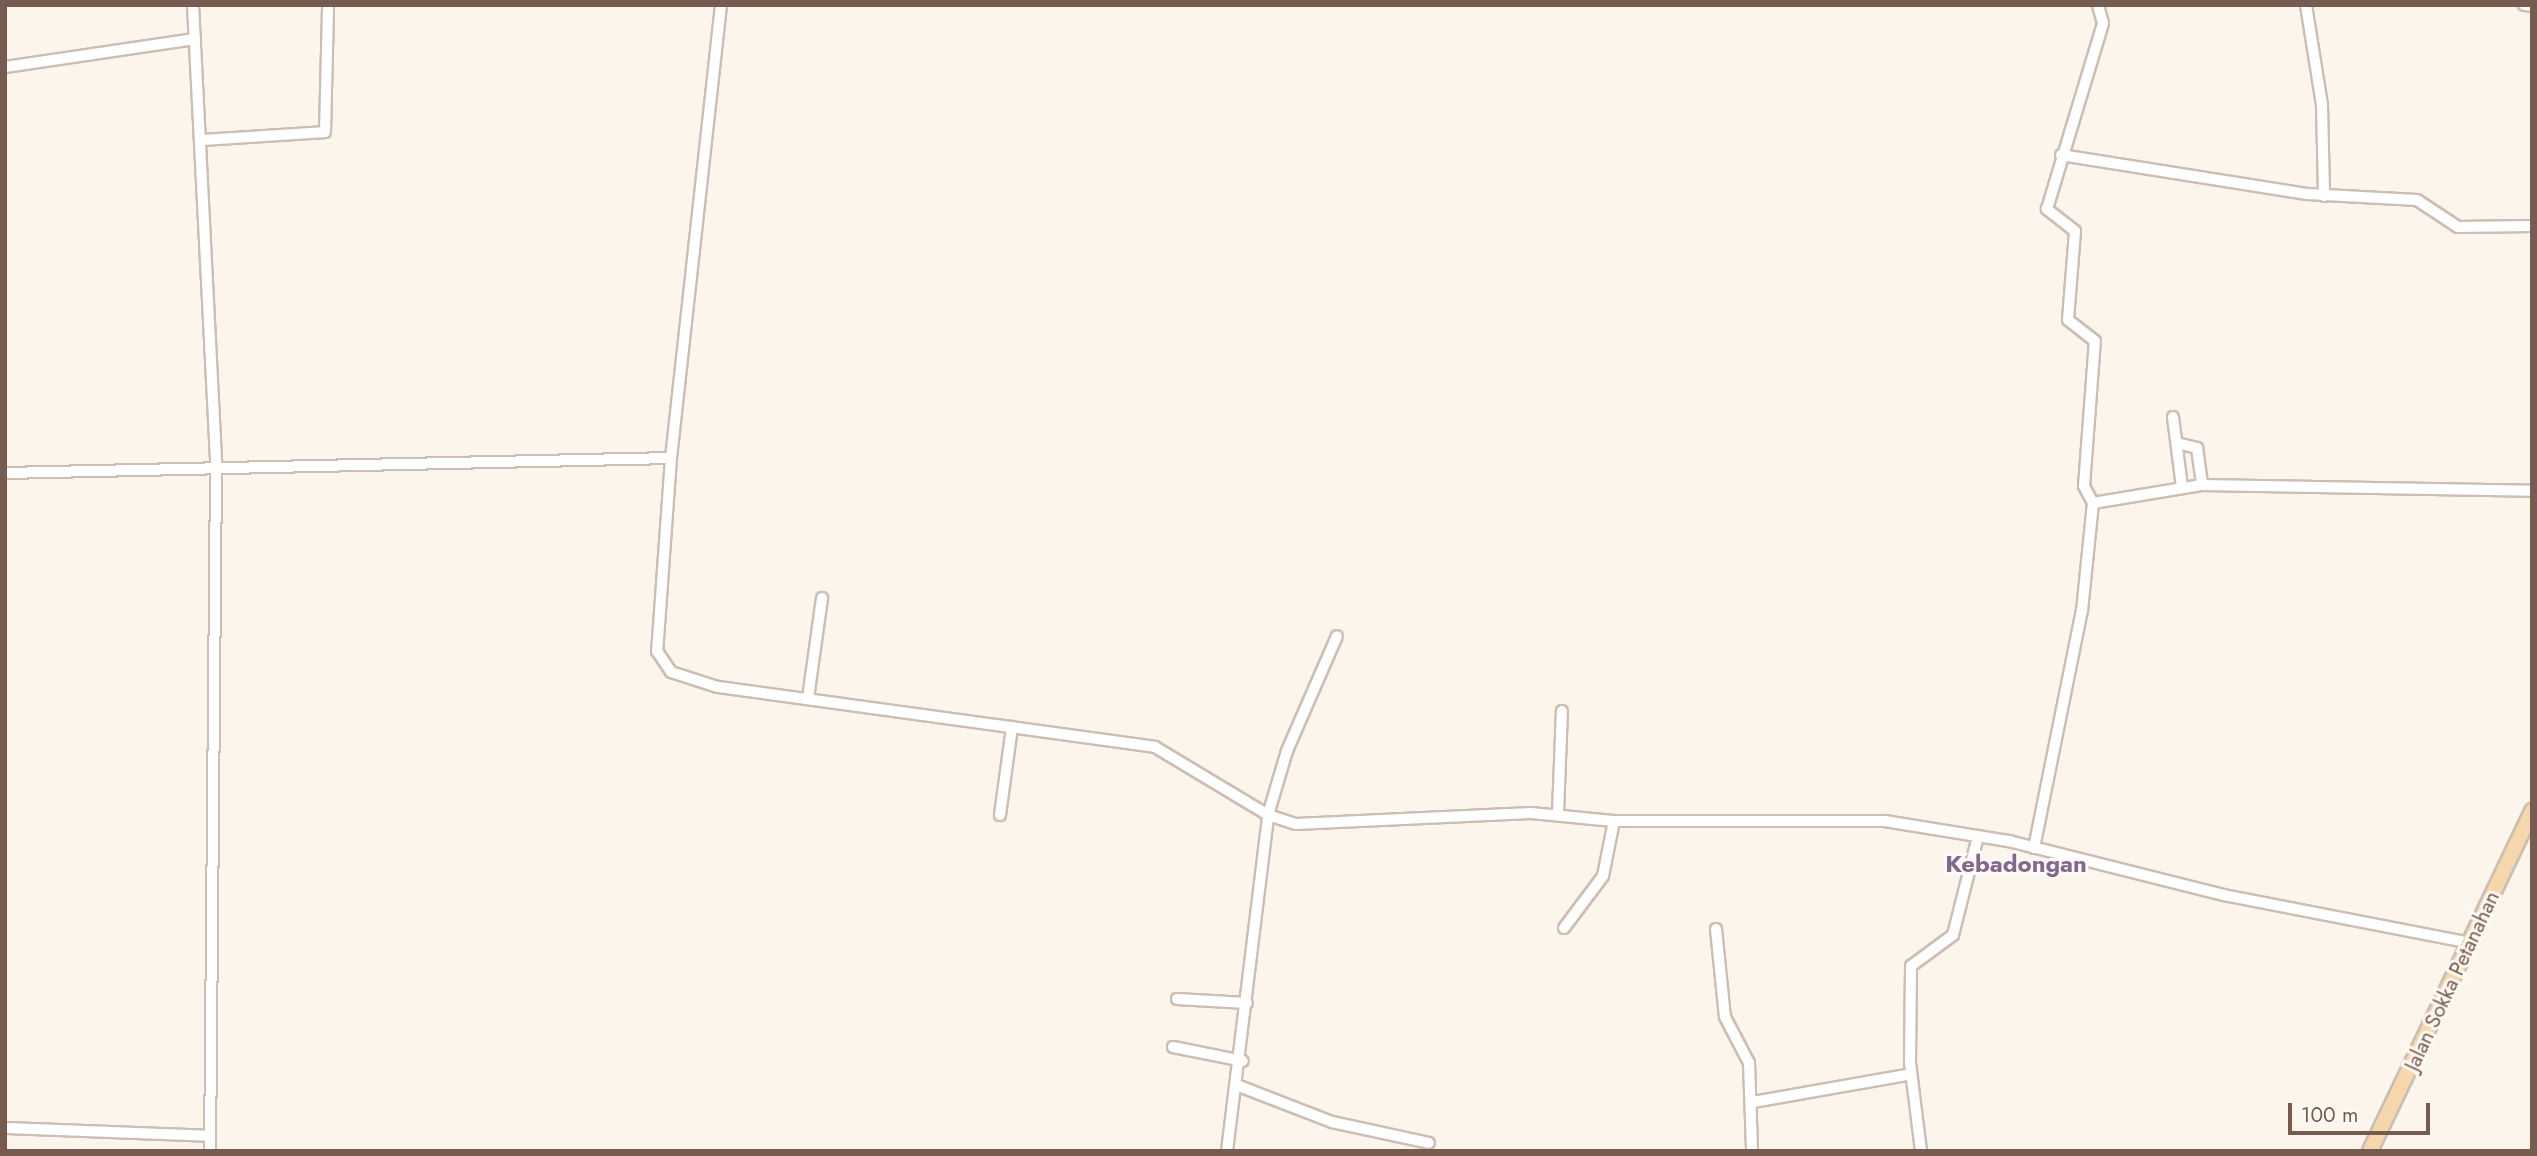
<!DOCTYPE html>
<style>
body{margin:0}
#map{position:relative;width:2537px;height:1156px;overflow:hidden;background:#fbf5ec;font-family:Jost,sans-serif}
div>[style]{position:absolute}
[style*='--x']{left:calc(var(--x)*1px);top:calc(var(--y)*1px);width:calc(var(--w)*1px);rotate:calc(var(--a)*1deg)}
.roads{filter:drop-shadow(2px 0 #cdbdb2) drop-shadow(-2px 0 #cdbdb2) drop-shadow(0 2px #cdbdb2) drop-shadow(0 -2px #cdbdb2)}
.minor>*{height:10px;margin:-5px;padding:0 5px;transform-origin:5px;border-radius:5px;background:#fff}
.major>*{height:14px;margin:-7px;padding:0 7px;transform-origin:7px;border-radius:7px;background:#f4d7ab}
span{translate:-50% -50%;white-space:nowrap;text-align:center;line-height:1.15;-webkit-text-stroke:6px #fef9f3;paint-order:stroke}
.street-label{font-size:21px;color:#765c50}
.quarter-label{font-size:24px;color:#826890;font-weight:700}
.frame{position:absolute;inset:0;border:7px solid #765c50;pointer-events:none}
.scale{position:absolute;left:2288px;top:1103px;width:142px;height:32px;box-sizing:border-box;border:4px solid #765c50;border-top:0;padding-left:9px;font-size:21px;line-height:24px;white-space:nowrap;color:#765c50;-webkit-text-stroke:5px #fef9f3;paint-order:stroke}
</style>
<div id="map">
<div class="roads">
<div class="minor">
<div style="--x:193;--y:5;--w:463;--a:87.1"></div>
<div style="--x:216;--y:467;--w:684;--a:90.5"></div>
<div style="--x:721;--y:5;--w:456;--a:96.3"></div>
<div style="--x:671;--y:458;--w:194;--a:94.1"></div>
<div style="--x:657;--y:651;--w:25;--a:56"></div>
<div style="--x:671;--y:672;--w:49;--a:17.7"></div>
<div style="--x:718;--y:687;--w:441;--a:7.8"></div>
<div style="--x:1155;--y:747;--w:132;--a:31"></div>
<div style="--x:1268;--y:815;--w:29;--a:18"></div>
<div style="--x:1296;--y:824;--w:235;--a:-2.7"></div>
<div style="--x:1531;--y:813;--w:83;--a:5.5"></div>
<div style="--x:1614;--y:821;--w:271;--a:0"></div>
<div style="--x:1885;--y:821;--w:126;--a:9.2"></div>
<div style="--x:2009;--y:841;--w:222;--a:14.1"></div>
<div style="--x:2224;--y:895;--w:251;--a:11"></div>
<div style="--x:2306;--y:5;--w:101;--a:80.9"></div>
<div style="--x:2322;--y:105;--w:91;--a:88.7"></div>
<div style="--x:2524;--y:5;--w:8;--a:7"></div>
<div style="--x:5;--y:67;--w:192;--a:-8.4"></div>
<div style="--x:204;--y:140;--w:121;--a:-3.8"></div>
<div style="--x:325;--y:132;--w:127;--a:-88.6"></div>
<div style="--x:2061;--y:155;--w:249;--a:9"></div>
<div style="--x:2307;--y:194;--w:110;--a:3.1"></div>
<div style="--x:2417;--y:200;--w:49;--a:33.4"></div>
<div style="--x:2458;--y:227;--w:74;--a:-0.8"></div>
<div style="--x:2173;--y:417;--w:71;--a:82.7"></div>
<div style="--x:2177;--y:443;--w:21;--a:14"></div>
<div style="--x:2197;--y:448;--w:37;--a:82"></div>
<div style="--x:5;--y:473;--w:666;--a:-1.29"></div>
<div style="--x:2093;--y:503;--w:19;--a:-118"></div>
<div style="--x:2084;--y:486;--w:145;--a:-85.7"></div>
<div style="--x:2095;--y:341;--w:34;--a:-142"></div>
<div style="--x:2068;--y:320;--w:89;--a:-85.5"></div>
<div style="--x:2075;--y:231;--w:36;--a:-142"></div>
<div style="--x:2047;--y:209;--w:194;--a:-73.2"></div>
<div style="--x:2103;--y:23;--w:19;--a:-106"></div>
<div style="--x:808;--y:698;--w:101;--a:-82"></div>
<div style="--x:1558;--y:813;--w:102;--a:-87.8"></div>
<div style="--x:1000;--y:815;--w:89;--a:-82.2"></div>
<div style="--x:2034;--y:848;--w:242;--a:-78.6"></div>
<div style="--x:2082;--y:611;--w:109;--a:-84.2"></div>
<div style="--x:2093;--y:503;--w:110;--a:-9.4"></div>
<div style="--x:2202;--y:485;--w:330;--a:1"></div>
<div style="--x:1564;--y:928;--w:65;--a:-53.1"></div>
<div style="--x:1603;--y:876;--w:56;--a:-78.7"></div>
<div style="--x:1716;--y:929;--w:88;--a:84.2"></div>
<div style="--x:1725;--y:1017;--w:52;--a:62.4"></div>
<div style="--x:1749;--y:1063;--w:88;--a:88"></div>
<div style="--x:1177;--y:999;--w:70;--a:3.3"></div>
<div style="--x:1173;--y:1047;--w:71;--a:11.3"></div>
<div style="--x:1239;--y:1086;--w:100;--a:21.2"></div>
<div style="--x:1332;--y:1122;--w:99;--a:12.2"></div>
<div style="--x:1753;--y:1102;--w:160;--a:-10"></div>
<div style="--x:5;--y:1128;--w:205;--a:2.2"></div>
<div style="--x:1227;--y:1151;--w:338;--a:-83"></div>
<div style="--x:1268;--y:815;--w:67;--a:-73.5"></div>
<div style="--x:1287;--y:751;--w:125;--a:-66.5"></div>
<div style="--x:1921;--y:1151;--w:89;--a:-97.1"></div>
<div style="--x:1910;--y:1063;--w:97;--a:-89.4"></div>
<div style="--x:1911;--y:966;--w:52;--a:-36.4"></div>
<div style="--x:1953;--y:935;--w:102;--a:-75.8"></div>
</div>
<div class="major">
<div style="--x:2370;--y:1151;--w:377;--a:-64.5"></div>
</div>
</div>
<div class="street-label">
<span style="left:2452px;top:981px;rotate:-65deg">Jalan Sokka Petanahan</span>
</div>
<div class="quarter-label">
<span style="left:2016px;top:864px">Kebadongan</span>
</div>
<div class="frame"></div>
<div class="scale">100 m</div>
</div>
